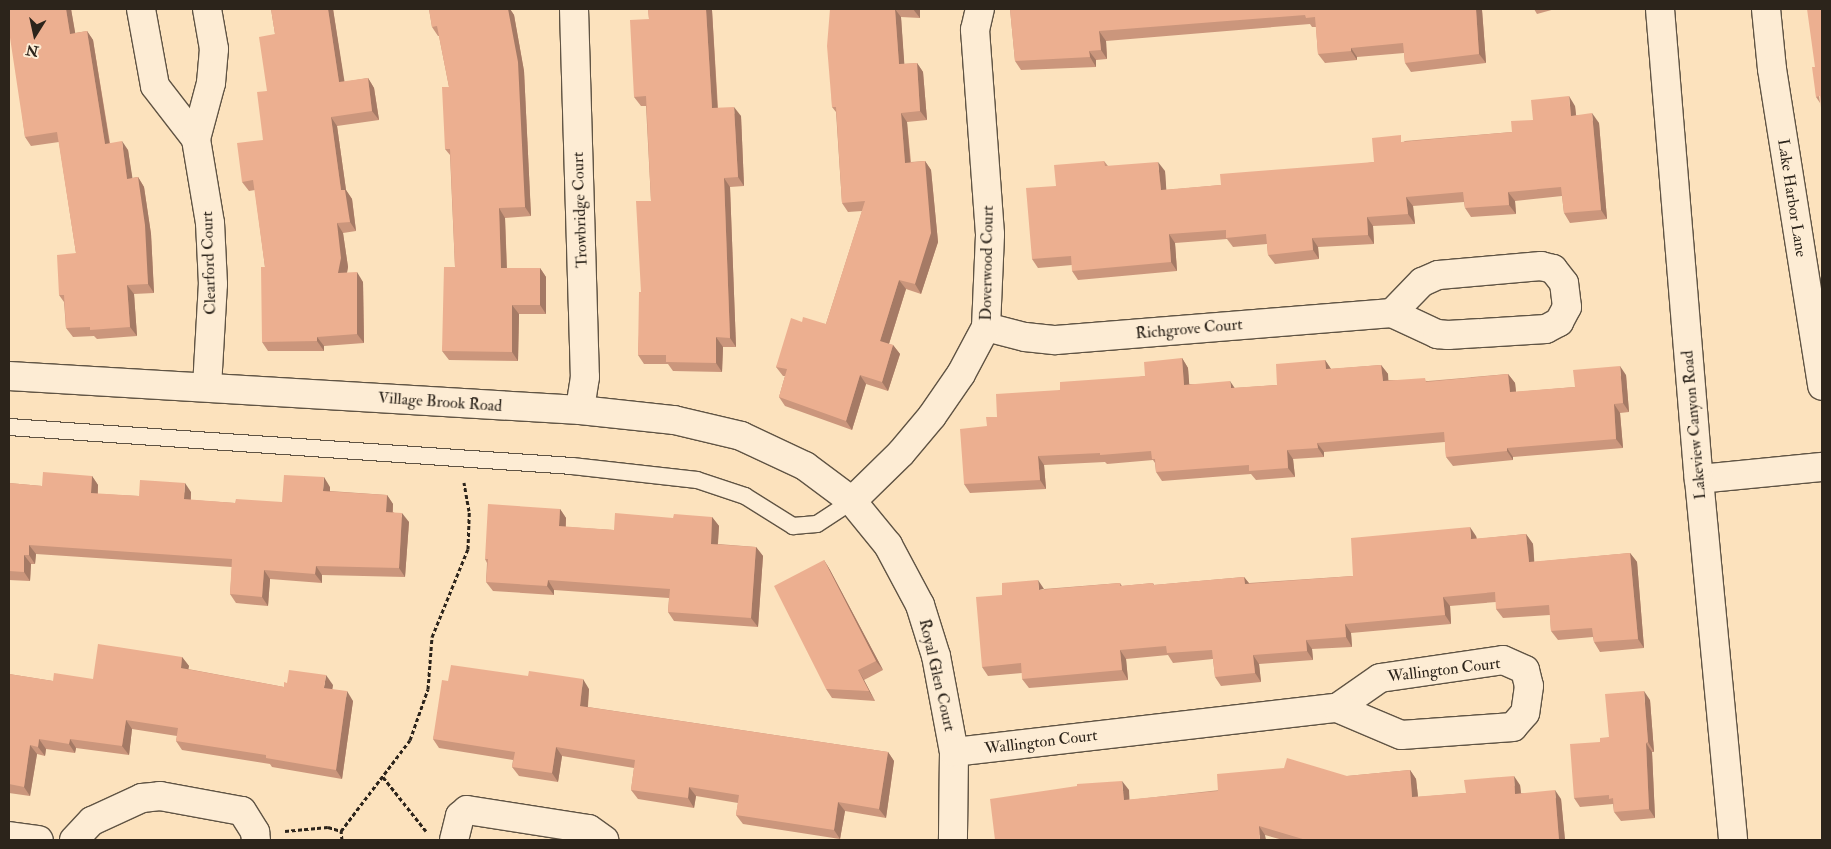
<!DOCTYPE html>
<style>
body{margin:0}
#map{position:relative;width:1831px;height:849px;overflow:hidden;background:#fce2bd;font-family:"IM FELL Double Pica",serif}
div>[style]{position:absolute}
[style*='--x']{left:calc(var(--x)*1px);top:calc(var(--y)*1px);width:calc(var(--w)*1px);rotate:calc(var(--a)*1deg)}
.path>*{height:3px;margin-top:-1.5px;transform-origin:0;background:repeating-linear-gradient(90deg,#2c241b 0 4px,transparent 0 6.5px)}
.roads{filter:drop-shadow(1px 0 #605444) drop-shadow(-1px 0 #605444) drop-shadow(0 1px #605444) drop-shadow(0 -1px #605444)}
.lane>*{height:16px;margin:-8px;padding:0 8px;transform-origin:8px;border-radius:8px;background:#fdecd4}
.street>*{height:28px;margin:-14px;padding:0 14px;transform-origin:14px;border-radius:14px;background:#fdecd4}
.secondary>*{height:28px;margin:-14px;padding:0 14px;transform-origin:14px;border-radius:14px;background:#fdecd4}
.wall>*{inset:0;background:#cb967c}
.shaded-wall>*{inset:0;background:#a57a65}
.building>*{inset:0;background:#ecaf90}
span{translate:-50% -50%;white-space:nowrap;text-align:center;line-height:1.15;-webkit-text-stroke:4px #fdecd4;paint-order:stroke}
.street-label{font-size:16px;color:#2c241b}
.frame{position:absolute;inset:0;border:10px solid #2c241b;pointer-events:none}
.north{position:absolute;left:10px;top:10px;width:50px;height:50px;-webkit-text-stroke:4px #fdecd4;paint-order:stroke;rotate:190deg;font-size:14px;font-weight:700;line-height:20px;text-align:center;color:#2c241b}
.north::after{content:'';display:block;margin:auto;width:18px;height:22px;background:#2c241b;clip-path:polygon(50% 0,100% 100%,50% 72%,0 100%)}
</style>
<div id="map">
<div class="path">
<div style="--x:383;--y:777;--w:69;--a:51.5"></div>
<div style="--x:285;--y:831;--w:43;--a:-5.3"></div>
<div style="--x:328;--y:827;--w:14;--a:17"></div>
<div style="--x:342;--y:840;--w:9;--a:-96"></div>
<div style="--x:341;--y:831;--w:114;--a:-52.8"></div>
<div style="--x:410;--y:740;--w:54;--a:-70.6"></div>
<div style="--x:428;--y:689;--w:52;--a:-85.6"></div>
<div style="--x:432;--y:637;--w:95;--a:-67.8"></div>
<div style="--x:468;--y:549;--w:38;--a:-88"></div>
<div style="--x:469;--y:511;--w:29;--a:-100"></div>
</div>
<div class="roads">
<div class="lane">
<div style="--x:9;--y:427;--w:564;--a:3.96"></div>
<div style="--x:572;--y:466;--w:126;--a:6.4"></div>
<div style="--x:697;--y:480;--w:51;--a:18.4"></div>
<div style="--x:745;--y:496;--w:57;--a:32"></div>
<div style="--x:793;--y:526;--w:24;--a:-5"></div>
<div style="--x:817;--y:524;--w:42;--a:-33.3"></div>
</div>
<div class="street">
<div style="--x:141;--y:9;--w:78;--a:79.7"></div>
<div style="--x:155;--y:86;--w:67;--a:52.3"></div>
<div style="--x:574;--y:9;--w:368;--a:88.3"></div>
<div style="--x:585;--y:377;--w:33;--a:99"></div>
<div style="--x:1766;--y:9;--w:60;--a:84.3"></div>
<div style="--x:1772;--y:69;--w:321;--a:81"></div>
<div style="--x:986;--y:327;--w:40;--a:14.4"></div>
<div style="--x:1025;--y:337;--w:31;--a:6"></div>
<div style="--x:1056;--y:340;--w:337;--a:-4.6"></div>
<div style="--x:1392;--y:313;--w:50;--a:25"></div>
<div style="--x:1437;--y:334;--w:11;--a:5"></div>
<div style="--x:1448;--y:335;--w:98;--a:-3.5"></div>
<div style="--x:1546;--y:329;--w:15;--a:-28"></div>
<div style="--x:1559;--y:322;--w:17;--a:-62"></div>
<div style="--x:1567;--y:307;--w:24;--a:-97"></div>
<div style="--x:1564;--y:283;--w:18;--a:-128"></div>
<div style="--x:1553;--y:269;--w:12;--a:-166"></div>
<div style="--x:1541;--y:266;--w:103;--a:175"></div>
<div style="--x:1438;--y:275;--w:17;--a:156"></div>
<div style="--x:1422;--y:282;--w:43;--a:134.1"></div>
<div style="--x:9;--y:376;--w:572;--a:3.41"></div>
<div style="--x:580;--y:410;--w:95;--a:6.1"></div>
<div style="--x:674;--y:420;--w:69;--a:13.4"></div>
<div style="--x:741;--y:436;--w:71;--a:25.1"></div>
<div style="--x:805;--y:466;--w:59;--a:36.7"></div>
<div style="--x:852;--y:501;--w:57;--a:50.7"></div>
<div style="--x:888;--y:545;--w:68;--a:61.9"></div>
<div style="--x:920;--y:605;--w:53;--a:72.6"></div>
<div style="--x:936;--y:656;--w:98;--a:79.4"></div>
<div style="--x:954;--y:752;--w:88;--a:90.7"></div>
<div style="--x:207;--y:387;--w:103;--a:-86.7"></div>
<div style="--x:213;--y:284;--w:61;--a:-92.8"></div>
<div style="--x:210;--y:223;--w:85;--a:-99.5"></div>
<div style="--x:196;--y:139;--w:58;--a:-75"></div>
<div style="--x:211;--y:83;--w:34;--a:-85"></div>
<div style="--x:214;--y:49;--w:41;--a:-99.9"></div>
<div style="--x:1699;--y:479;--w:124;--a:-5.6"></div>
<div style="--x:852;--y:501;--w:69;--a:-44.4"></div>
<div style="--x:901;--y:453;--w:48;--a:-50"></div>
<div style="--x:932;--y:416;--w:51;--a:-55.4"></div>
<div style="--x:961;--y:374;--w:53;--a:-62"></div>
<div style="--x:986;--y:327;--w:93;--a:-87.5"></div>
<div style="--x:990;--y:234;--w:205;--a:-94.2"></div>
<div style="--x:975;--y:30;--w:22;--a:-77"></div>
<div style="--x:954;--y:752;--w:386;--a:-6.6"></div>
<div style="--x:1337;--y:708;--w:52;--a:-34.9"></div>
<div style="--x:1380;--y:678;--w:124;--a:-8.3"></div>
<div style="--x:1503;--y:660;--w:24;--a:24"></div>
<div style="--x:1525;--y:670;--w:16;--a:76"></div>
<div style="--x:1529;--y:686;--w:27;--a:98"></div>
<div style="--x:1525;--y:713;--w:18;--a:131"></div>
<div style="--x:1513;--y:727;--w:112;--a:175.9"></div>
<div style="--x:1401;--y:735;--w:69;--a:-157.1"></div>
<div style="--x:9;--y:836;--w:30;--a:8"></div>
<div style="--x:74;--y:840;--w:26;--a:-47"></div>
<div style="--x:92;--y:821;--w:55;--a:-24.7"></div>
<div style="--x:142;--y:798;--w:18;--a:-6"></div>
<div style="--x:160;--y:796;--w:83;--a:10.4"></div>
<div style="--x:242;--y:811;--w:25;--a:58"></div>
<div style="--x:255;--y:832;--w:8;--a:83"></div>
<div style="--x:454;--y:840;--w:25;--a:-76"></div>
<div style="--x:460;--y:816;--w:9;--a:-41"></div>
<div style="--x:467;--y:810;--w:123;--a:8.9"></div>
<div style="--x:589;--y:829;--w:19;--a:36"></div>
</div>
<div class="secondary">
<div style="--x:1660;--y:9;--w:472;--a:85.3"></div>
<div style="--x:1699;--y:479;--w:363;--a:84.6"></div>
</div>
</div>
<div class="wall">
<div style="clip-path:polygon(9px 9px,71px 9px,75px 33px,87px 31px,93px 40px,110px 143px,128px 150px,132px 178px,138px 177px,144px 187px,151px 234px,154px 293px,134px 294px,137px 336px,97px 339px,94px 336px,73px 337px,66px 328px,64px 302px,59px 295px,76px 253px,59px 142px,31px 146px,25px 137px)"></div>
<div style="clip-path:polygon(271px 9px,333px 9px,344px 82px,368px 78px,374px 88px,379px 120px,337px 126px,346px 190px,352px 199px,356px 231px,343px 233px,348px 267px,347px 273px,363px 282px,364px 343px,324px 346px,324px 351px,268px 351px,262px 342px,265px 267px,255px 190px,249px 191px,242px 182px,263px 140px,267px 91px,275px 34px)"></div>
<div style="clip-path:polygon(429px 9px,510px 9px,514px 15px,524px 71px,531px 216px,505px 218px,507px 268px,540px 268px,546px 277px,546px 314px,519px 314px,518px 361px,449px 360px,442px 351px,455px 267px,450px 155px,445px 149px,449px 87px,439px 36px,438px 36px,432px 27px)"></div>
<div style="clip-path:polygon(648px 9px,732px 9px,712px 10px,718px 108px,741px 116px,744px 186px,730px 187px,736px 347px,723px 347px,722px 372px,673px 371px,668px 364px,644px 364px,638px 355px,641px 292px,651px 201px,646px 106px,641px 106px,634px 97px,649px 19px)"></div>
<div style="clip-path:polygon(830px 9px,920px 9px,920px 18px,901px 17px,904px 64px,917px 63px,923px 72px,927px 120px,907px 122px,911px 162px,925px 161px,931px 170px,938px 242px,921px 294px,906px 289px,889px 344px,893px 345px,900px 354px,888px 391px,866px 384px,852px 430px,785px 406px,779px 397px,785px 376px,783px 376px,776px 367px,802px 322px,826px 324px,862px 211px,848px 212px,842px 203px,836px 112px,832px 107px)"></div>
<div style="clip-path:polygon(1010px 9px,1482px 10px,1486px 63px,1411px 72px,1405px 63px,1404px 53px,1357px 57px,1357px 60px,1325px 63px,1318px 54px,1316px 27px,1312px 27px,1310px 24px,1106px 41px,1107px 59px,1096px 60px,1096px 67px,1021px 70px,1015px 61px)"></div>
<div style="clip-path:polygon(1534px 9px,1555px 9px,1537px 14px)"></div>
<div style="clip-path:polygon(1815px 67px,1820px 103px,1816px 97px)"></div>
<div style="clip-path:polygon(1575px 106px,1576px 115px,1599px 123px,1607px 219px,1570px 223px,1564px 213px,1562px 196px,1515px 201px,1516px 214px,1471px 217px,1465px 208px,1464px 202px,1413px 206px,1415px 224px,1373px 226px,1374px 244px,1318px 247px,1319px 259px,1275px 264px,1268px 255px,1267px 244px,1233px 247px,1227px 239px,1175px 243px,1177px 271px,1078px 280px,1072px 271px,1072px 265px,1038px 268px,1032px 259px,1056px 186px,1104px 161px,1108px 166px,1165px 171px,1166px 190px,1221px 185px,1374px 162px,1405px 141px,1512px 132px,1533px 120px)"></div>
<div style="clip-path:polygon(1182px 358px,1188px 368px,1189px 384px,1235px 388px,1277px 385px,1325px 360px,1331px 369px,1381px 365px,1388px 374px,1388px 380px,1428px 381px,1508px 374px,1515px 383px,1516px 392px,1575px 387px,1626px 375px,1629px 412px,1620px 413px,1623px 448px,1513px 457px,1513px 460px,1453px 466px,1446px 457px,1445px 442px,1324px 452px,1324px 457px,1293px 459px,1295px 477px,1256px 480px,1251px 474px,1162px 481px,1156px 472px,1155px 463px,1153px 460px,1107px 464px,1105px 462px,1044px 465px,1046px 489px,970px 493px,964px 484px,987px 426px,997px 417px,1060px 390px,1145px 376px)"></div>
<div style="clip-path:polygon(92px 476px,98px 485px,98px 494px,139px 496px,191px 492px,191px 500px,235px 503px,282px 502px,330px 487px,330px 491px,387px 495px,393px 504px,393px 512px,409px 522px,405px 577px,322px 575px,322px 583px,270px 579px,268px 606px,236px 603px,230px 594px,232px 567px,36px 554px,35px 564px,31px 564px,30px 581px,9px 580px,9px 483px,42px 486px)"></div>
<div style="clip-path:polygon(560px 509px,566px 518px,566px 527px,614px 530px,673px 518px,712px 517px,719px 526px,718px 544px,756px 547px,763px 556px,758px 627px,674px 621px,668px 612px,669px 598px,554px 590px,554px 595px,493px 591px,486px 582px,487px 563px,485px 559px)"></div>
<div style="clip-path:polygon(1526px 534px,1533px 544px,1534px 562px,1630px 553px,1637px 562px,1644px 648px,1600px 652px,1594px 642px,1593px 637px,1558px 640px,1551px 631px,1550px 615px,1503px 618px,1496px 609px,1496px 602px,1450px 606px,1451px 624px,1351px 633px,1352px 647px,1312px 649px,1313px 660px,1259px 664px,1261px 682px,1221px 686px,1215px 677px,1213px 659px,1173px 663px,1168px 655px,1126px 659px,1128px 680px,1029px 688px,1022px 679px,1022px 673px,988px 676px,982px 667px,1044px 589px,1120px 583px,1122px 586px,1153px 583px,1154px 585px,1244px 577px,1249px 583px,1353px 576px,1476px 536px,1477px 539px)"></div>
<div style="clip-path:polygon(824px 560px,830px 570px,883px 670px,864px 680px,875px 701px,832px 698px,826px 689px)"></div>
<div style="clip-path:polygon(182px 657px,189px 666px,188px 669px,284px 687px,333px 685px,332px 689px,353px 701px,342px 779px,272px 767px,270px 764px,182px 750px,176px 741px,177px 736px,132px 729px,129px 755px,76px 748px,75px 753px,46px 749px,45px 756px,37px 754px,30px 796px,9px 793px,9px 674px,53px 681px,93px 679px)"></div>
<div style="clip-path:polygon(448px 681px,589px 689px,588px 707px,888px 752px,894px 761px,886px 818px,845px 811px,840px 839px,743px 824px,736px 815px,738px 803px,696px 796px,694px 808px,638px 799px,631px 790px,634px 768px,562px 756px,558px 782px,519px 776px,512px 767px,513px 760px,439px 748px,433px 739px)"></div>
<div style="clip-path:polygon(1650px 700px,1654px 752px,1652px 752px,1655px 818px,1621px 821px,1614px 812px,1613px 804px,1580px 807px,1574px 798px,1600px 742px,1609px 737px)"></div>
<div style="clip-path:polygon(1410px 770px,1416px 779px,1418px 797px,1466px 793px,1520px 785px,1521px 793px,1561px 799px,1565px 840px,1283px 840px,1265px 835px,995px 840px,1129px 790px,1129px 800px,1347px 776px)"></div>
</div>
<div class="shaded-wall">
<div style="clip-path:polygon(66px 9px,71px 9px,77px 43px,70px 34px)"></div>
<div style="clip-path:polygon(328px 9px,333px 9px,346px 91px,339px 82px)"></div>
<div style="clip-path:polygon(508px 9px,510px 9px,514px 15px,524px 71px,531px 216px,525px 207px)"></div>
<div style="clip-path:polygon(706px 9px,712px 9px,712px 10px,718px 117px,712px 108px)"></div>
<div style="clip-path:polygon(895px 9px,901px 17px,905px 73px,899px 64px)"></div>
<div style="clip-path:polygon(913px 9px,920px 9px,920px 18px)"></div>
<div style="clip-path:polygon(1476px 9px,1481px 9px,1482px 10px,1486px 63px,1479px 54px)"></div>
<div style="clip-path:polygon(87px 31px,93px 40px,111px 153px,105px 144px)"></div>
<div style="clip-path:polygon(1099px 31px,1106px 41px,1107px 59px,1101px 50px)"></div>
<div style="clip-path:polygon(1351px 48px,1357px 57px,1357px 60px,1351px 51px)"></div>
<div style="clip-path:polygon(1089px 51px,1096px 60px,1096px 67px,1090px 57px)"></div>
<div style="clip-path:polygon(917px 63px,923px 72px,927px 120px,920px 111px)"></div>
<div style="clip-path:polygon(368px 78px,374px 88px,379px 120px,372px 111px)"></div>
<div style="clip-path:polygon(1569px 96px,1575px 106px,1577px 125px,1571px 116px)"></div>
<div style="clip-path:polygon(734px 107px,741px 116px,744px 186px,738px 177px)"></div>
<div style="clip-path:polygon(901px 113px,907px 122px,911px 172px,905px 163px)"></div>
<div style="clip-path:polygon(1592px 113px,1599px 123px,1607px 219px,1601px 210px)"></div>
<div style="clip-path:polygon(331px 117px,337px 126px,346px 190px,352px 199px,356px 231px,350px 222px,341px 190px)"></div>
<div style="clip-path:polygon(122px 141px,128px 150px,134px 188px,127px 179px)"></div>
<div style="clip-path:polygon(925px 161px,931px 170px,938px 242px,921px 294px,915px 284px)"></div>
<div style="clip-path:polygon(1158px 162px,1165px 171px,1167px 199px,1161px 190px)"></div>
<div style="clip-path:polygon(138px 177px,144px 187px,151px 234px,154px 293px,148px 284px)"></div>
<div style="clip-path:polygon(724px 178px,730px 187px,736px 347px,730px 338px)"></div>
<div style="clip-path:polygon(1508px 192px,1515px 201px,1516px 214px,1509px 205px)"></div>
<div style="clip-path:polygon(1406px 197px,1413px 206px,1415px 224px,1408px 214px)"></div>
<div style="clip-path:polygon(499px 208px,505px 218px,507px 277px,501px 268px)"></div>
<div style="clip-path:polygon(1367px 217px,1373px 226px,1374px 244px,1368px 235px)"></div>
<div style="clip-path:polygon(337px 223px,343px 233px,348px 267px,345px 282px,338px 273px)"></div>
<div style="clip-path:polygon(1169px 234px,1175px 243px,1177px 271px,1171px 262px)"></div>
<div style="clip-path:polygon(1312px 238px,1318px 247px,1319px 259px,1313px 250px)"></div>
<div style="clip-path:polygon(540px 268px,546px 277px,546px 314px,540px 305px)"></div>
<div style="clip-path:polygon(357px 272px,363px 282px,364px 343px,357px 334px)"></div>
<div style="clip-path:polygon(899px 280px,906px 289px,887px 350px,880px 341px)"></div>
<div style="clip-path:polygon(127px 285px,134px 294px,137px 336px,130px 327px)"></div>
<div style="clip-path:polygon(512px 305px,519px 314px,518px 361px,512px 352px)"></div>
<div style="clip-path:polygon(317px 337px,324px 346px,324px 351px,317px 341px)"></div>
<div style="clip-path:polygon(716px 337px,723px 347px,722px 372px,716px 363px)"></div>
<div style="clip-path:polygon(893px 345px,900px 354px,888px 391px,882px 382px)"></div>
<div style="clip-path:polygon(1182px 358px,1188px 368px,1190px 394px,1184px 385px)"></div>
<div style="clip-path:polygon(1325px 360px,1331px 369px,1326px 369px)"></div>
<div style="clip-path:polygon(1381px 365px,1388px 374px,1389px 390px,1383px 381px)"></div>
<div style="clip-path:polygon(1620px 366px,1626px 375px,1629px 412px,1623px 403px)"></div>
<div style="clip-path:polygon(1508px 374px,1515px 383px,1517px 401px,1510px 392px)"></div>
<div style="clip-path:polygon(860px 375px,866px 384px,852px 430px,846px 421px)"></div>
<div style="clip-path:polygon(1230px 381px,1236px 390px,1231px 388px)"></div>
<div style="clip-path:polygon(1614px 404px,1620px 413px,1623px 448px,1616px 439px)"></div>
<div style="clip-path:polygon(1317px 443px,1324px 452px,1324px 457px,1318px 448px)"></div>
<div style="clip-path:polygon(1507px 448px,1513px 457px,1513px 460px,1507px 451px)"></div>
<div style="clip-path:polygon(1287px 450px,1293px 459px,1295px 477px,1288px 468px)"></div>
<div style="clip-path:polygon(1038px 456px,1044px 465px,1046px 489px,1040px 480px)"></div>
<div style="clip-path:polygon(92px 476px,98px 485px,97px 502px,91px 493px)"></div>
<div style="clip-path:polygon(324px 477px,330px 487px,330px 500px,323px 491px)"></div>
<div style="clip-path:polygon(185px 483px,191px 492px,190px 508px,184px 499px)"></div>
<div style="clip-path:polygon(387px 495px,393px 504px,392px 521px,386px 512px)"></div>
<div style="clip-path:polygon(560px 509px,566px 518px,565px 535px,559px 526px)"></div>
<div style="clip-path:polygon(402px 513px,409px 522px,405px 577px,399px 568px)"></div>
<div style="clip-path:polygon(712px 517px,719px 526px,717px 553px,711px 544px)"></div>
<div style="clip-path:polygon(1470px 527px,1476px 536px,1478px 548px,1471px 539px)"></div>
<div style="clip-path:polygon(1526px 534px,1533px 544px,1535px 571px,1529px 562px)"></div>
<div style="clip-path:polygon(29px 545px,36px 554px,35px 564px,29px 555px)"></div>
<div style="clip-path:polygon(756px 547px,763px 556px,758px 627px,751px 618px)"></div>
<div style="clip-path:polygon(1630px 553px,1637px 562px,1644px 648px,1638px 639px)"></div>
<div style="clip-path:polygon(24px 555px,31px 564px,30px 581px,24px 572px)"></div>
<div style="clip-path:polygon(824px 560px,830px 570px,883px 670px,876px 661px)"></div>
<div style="clip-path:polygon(316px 566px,322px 575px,322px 583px,315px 574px)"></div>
<div style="clip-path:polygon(264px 570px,270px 579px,268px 606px,262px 597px)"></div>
<div style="clip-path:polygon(1244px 577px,1251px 586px,1245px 584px)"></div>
<div style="clip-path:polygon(548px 580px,554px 590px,554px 595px,547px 586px)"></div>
<div style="clip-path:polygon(1038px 580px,1044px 589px,1039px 590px)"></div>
<div style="clip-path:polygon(1443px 597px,1450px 606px,1451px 624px,1445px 615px)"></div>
<div style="clip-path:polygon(1345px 624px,1351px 633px,1352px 647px,1346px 637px)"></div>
<div style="clip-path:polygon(1306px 640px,1312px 649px,1313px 660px,1307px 651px)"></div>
<div style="clip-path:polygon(1120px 650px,1126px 659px,1128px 680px,1122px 670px)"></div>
<div style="clip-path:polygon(1253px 655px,1259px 664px,1261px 682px,1255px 673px)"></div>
<div style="clip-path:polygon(182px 657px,189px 666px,187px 677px,181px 668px)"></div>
<div style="clip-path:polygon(858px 670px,864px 680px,875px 701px,869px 691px)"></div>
<div style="clip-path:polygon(326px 675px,333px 685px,331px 697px,324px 688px)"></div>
<div style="clip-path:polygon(583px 679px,589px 689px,587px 715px,580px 706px)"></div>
<div style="clip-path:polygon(347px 691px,353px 701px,342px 779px,336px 770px)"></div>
<div style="clip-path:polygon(1644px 691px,1650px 700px,1654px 752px,1648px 742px)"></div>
<div style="clip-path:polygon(126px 720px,132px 729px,129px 755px,122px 746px)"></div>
<div style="clip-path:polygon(39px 739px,46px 749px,45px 756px,38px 747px)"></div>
<div style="clip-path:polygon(70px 739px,76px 748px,75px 753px,69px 744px)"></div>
<div style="clip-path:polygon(1646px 743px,1652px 752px,1655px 818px,1649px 809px)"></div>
<div style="clip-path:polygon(30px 745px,37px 754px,30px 796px,24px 787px)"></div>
<div style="clip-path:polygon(556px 747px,562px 756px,558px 782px,552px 773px)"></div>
<div style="clip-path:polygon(888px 752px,894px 761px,886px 818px,879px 809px)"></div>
<div style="clip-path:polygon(1410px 770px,1416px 779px,1419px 806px,1412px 797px)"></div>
<div style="clip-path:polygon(1514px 776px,1520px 785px,1522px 803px,1515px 794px)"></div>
<div style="clip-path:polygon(1122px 781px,1129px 790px,1130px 810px,1124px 800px)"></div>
<div style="clip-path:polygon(689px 787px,696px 796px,694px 808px,688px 798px)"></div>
<div style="clip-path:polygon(1555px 790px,1561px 799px,1565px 840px,1559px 840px)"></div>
<div style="clip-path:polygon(838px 802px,845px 811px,840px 839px,834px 830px)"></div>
<div style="clip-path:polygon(1259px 826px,1265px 835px,1266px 840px,1260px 840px)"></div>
</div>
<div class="building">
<div style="clip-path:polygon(9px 9px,66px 9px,70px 34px,87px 31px,105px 144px,122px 141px,127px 179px,138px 177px,145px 225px,148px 284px,127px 285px,130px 327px,90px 330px,90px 327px,66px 328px,64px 295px,59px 295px,57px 255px,76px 253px,57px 132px,25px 137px,9px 31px)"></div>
<div style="clip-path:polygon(271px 9px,328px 9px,339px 82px,368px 78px,372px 111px,331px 117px,341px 190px,345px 190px,350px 222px,337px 223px,341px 258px,338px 273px,357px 272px,357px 334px,317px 337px,317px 341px,262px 342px,261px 267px,265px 267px,253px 180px,242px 182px,237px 143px,263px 140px,257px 92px,267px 91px,259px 37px,275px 34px)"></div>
<div style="clip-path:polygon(429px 9px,508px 9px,518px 62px,525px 207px,499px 208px,501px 268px,540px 268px,540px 305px,512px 305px,512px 352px,442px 351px,444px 267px,455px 267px,450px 149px,445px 149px,442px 87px,449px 87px,437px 26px,432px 27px)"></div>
<div style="clip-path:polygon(648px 9px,706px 9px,712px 108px,734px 107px,738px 177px,724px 178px,730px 338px,716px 337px,716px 363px,666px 362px,666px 355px,638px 355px,639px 292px,641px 292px,636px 201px,651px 201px,646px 96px,634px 97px,630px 20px,649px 19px)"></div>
<div style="clip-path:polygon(830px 9px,895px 9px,899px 64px,917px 63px,920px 111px,901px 113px,905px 163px,925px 161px,931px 233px,915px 284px,899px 280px,880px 341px,893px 345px,882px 382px,860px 375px,846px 421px,779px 397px,787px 369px,776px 367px,791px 318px,802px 322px,803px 317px,826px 324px,865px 201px,842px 203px,836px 107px,832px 107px,827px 46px)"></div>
<div style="clip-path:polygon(1010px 9px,1476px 9px,1479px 54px,1405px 63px,1403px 43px,1351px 48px,1351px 51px,1318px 54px,1315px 17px,1306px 18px,1305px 15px,1099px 31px,1101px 50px,1089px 51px,1090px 57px,1015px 61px)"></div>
<div style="clip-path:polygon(1807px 9px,1822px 9px,1822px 120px,1820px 96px,1816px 97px,1812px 67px,1815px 67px)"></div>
<div style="clip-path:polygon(1569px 96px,1571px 116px,1592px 113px,1601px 210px,1564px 213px,1561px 187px,1508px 192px,1509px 205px,1465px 208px,1463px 192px,1406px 197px,1408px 214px,1367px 217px,1368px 235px,1312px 238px,1313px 250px,1268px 255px,1266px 234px,1226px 238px,1226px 230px,1169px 234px,1171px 262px,1072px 271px,1071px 256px,1032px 259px,1026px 188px,1056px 186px,1054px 165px,1104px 161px,1105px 166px,1158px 162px,1161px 190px,1221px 185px,1220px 174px,1374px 162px,1372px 138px,1401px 135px,1401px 142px,1512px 132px,1511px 121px,1533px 120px,1531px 100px)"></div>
<div style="clip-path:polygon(1182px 358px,1184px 385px,1230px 381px,1231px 388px,1277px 385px,1276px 364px,1325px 360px,1326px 369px,1381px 365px,1383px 381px,1425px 378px,1426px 382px,1508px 374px,1510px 392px,1575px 387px,1573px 370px,1620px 366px,1623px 403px,1614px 404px,1616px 439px,1507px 448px,1507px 451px,1446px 457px,1444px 432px,1317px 443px,1318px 448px,1287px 450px,1288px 468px,1249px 471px,1249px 465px,1156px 472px,1155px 459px,1152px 459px,1151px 451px,1100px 455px,1100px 453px,1038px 456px,1040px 480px,964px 484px,960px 429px,987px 426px,986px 417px,997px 417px,996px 394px,1060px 390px,1060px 382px,1145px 376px,1144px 362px)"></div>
<div style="clip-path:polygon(43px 472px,92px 476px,91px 493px,139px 496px,140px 480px,185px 483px,184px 499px,235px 503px,236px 499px,282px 502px,284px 475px,324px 477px,323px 491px,387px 495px,386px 512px,402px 513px,399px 568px,316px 566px,315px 574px,264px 570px,262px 597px,230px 594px,232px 559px,29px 545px,29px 555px,24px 555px,24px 572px,9px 571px,9px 483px,42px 486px)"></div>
<div style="clip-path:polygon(488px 504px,560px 509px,559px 526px,614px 530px,615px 513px,673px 518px,674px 514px,712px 517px,711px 544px,756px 547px,751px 618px,668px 612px,670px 589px,548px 580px,547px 586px,486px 582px,488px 559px,485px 559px)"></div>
<div style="clip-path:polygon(1470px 527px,1471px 539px,1526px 534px,1529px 562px,1630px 553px,1638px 639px,1594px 642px,1592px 628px,1551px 631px,1549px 605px,1496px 609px,1495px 592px,1443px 597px,1445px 615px,1345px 624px,1346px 637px,1306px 640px,1307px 651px,1253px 655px,1255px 673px,1215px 677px,1212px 650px,1167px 653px,1166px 646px,1120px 650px,1122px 670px,1022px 679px,1021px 663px,982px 667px,976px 597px,1002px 595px,1002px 583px,1038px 580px,1039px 590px,1120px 583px,1120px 586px,1153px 583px,1153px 585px,1244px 577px,1245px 584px,1353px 576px,1351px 538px)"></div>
<div style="clip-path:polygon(824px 560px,876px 661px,858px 670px,869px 691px,826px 689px,774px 586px)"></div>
<div style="clip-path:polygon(98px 644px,182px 657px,181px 668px,284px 687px,284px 682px,287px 683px,289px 670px,326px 675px,324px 688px,347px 691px,336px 770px,266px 758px,266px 755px,176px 741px,178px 728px,126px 720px,122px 746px,70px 739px,69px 744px,39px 739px,38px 747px,30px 745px,24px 787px,9px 784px,9px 674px,53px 681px,54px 673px,93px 679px)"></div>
<div style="clip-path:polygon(451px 665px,528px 676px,529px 671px,583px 679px,580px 706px,888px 752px,879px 809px,838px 802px,834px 830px,736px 815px,739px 795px,689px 787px,688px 798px,631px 790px,635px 760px,556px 747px,552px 773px,512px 767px,515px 752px,433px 739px,442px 680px,448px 681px)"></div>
<div style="clip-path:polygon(1644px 691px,1648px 742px,1646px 743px,1649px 809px,1614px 812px,1613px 798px,1609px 799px,1609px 795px,1574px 798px,1570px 744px,1600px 742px,1600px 738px,1609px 737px,1605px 694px)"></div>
<div style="clip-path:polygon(1287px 758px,1347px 776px,1410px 770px,1412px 797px,1466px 793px,1464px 780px,1514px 776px,1515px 794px,1555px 790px,1559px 840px,1306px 840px,1259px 826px,1260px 840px,995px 840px,990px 799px,1077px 786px,1077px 784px,1122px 781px,1124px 800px,1218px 791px,1217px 774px,1284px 768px)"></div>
</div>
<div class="street-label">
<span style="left:1792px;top:198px;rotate:81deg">Lake Harbor Lane</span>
<span style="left:580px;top:210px;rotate:-92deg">Trowbridge Court</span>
<span style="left:209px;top:263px;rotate:-92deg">Clearford Court</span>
<span style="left:987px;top:263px;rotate:-89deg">Doverwood Court</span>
<span style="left:1189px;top:329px;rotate:-5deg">Richgrove Court</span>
<span style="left:440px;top:402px;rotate:4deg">Village Brook Road</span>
<span style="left:1694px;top:425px;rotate:-95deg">Lakeview Canyon Road</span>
<span style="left:1444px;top:670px;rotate:-7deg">Wallington Court</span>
<span style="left:937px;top:675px;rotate:77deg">Royal Glen Court</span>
<span style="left:1041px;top:742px;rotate:-7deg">Wallington Court</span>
</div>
<div class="frame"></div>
<div class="north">N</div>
</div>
